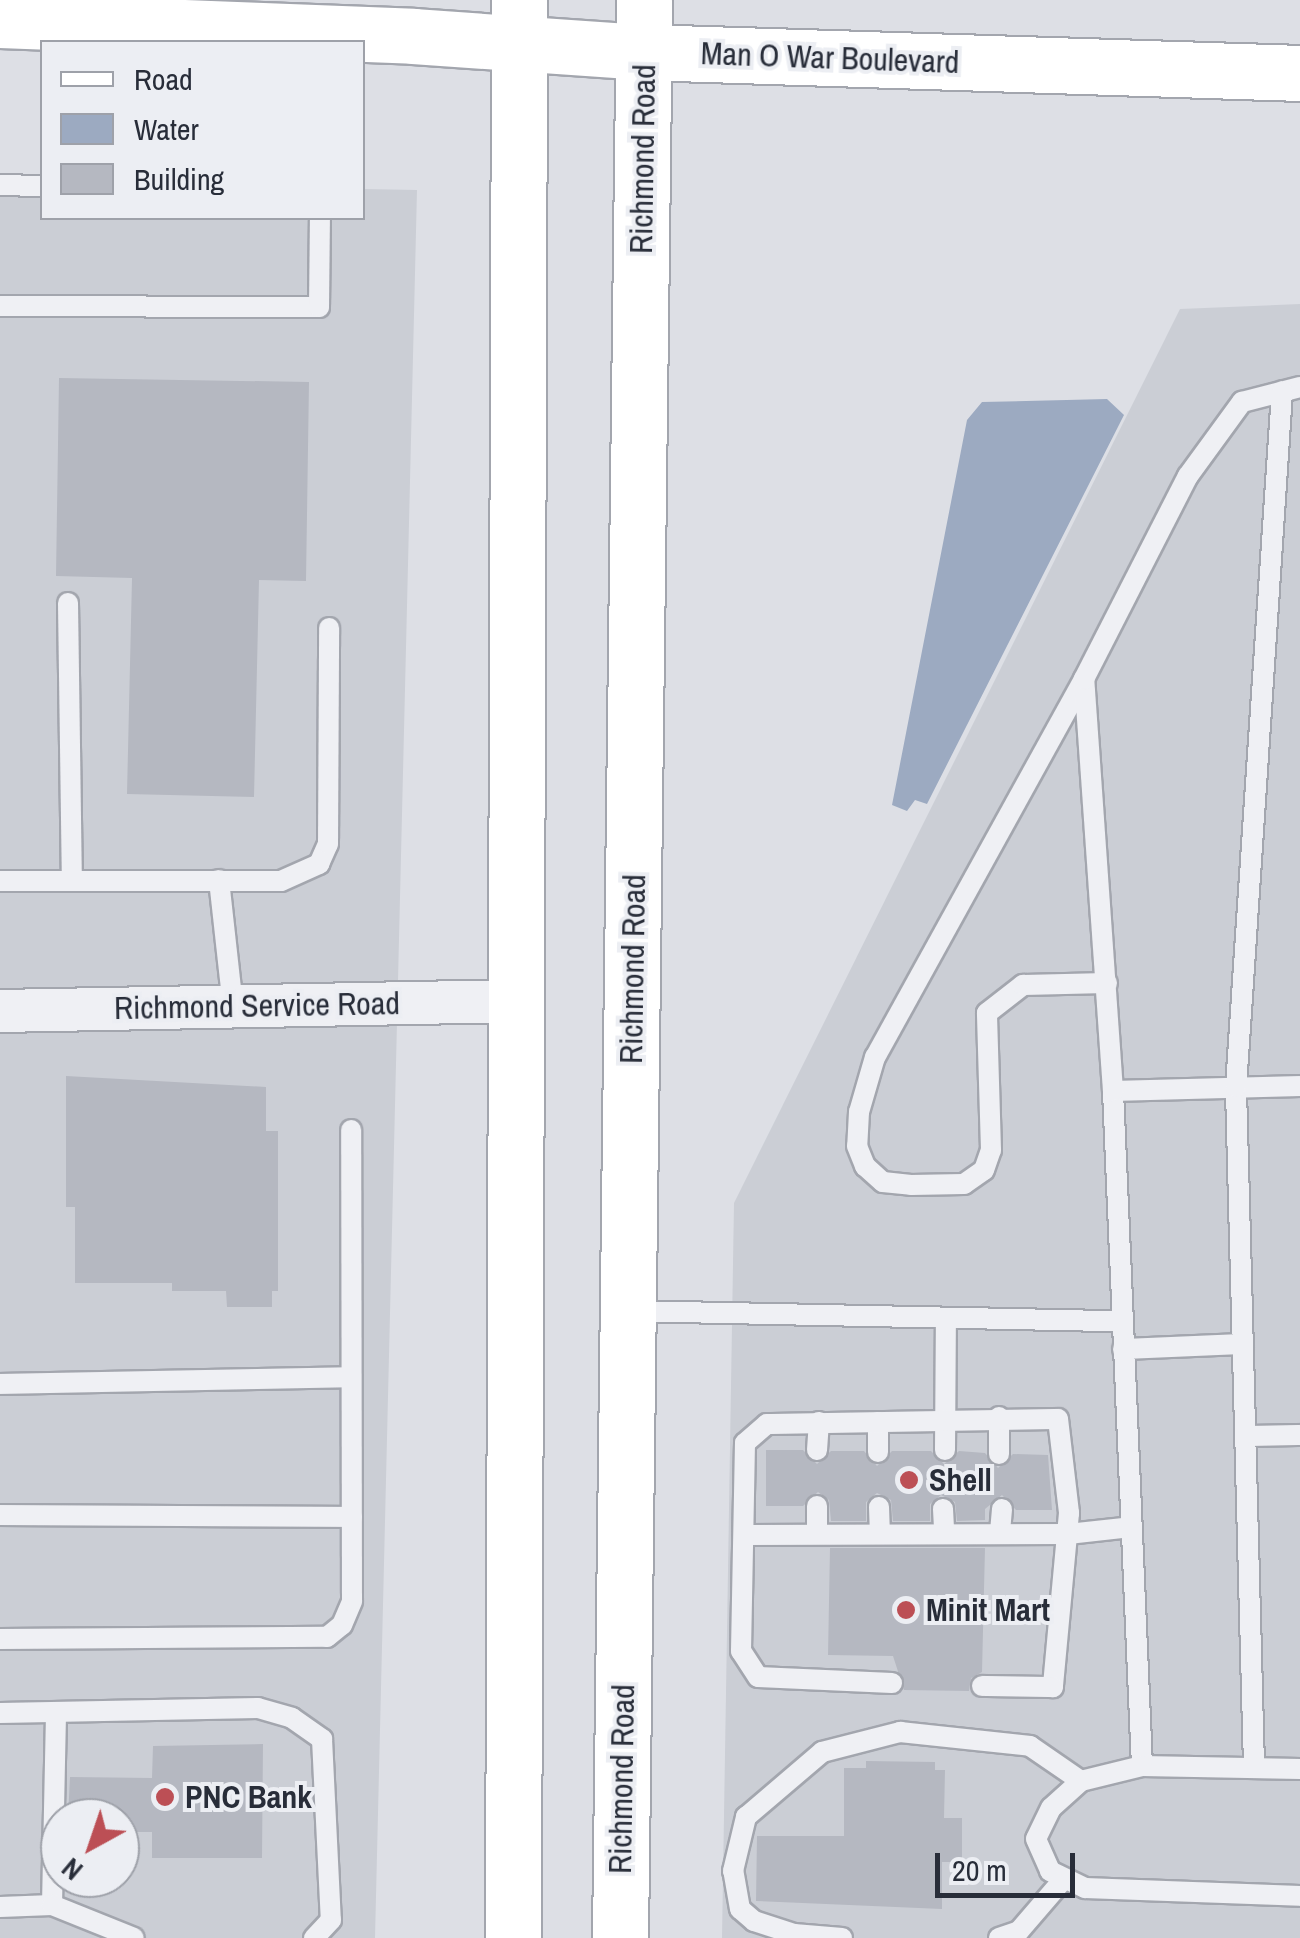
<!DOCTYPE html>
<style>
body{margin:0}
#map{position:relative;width:1300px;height:1938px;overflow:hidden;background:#dddfe5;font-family:"Archivo Narrow",sans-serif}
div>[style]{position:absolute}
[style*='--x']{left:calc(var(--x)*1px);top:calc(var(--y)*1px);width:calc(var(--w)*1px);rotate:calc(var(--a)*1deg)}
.built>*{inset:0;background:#cbced5}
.water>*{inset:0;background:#9caac1}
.building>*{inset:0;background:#b5b8c1}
.roads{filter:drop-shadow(2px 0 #a3a6ae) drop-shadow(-2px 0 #a3a6ae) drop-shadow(0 2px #a3a6ae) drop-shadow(0 -2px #a3a6ae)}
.service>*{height:20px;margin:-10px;padding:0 10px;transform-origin:10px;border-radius:10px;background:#eff0f4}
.minor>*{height:42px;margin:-21px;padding:0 21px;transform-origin:21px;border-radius:21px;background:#eff0f4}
.primary>*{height:55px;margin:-27.5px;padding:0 27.5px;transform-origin:27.5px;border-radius:27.5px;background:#fff}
.trunk>*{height:55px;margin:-27.5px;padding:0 27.5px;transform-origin:27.5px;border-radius:27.5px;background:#fff}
.dots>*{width:28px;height:28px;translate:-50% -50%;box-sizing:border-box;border:5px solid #eceef3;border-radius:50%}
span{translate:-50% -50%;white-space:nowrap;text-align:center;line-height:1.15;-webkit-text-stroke:8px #eceef3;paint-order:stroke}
.street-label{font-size:32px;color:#282d39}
.poi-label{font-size:32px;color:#282d39;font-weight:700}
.left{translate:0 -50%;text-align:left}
.legend{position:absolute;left:40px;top:40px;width:325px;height:180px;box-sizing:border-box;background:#eceef3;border:2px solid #9ea1a9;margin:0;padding:12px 18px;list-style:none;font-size:30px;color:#282d39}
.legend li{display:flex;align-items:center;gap:20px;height:50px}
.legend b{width:50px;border:2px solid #9ea1a9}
.north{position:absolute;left:40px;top:1798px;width:100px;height:100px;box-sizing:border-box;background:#eceef3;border:2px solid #9ea1a9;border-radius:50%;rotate:220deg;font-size:28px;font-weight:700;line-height:40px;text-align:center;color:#282d39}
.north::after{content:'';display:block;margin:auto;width:35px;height:45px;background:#bc4f55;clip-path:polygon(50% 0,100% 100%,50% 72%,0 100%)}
.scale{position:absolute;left:935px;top:1853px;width:140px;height:45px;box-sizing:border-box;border:5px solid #282d39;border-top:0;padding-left:12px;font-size:30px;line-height:35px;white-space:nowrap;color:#282d39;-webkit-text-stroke:8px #eceef3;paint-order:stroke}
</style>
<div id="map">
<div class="built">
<div style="clip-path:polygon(evenodd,0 185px,42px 185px,42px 218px,362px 218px,363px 189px,417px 190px,375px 1938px,0 1938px,0 185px,60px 1818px,120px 1818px,120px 1878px,60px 1878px,60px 1818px)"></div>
<div style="clip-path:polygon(1300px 304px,1300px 1938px,722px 1938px,734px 1203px,1180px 309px)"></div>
</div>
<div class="water">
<div style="clip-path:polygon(1107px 399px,1124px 415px,927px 804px,915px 800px,907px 811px,892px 805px,967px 420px,982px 402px)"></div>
</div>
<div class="building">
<div style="clip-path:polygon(59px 378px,309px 382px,306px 581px,259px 580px,254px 797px,127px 794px,132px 578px,56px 576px)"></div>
<div style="clip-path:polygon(66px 1076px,266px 1087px,266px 1131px,278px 1131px,278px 1291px,272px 1291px,272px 1307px,227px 1307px,226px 1291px,172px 1291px,172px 1283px,75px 1283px,75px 1207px,66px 1207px)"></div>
<div style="clip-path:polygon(766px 1450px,803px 1450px,817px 1464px,831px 1451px,864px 1451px,877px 1466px,892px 1451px,931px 1451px,944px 1464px,959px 1451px,985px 1453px,998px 1468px,1013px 1454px,1048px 1455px,1052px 1510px,1016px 1510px,1002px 1495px,985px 1509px,985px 1520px,957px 1521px,955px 1502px,941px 1495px,930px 1504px,930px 1521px,893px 1521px,891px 1500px,877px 1493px,866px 1502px,866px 1521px,831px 1521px,829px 1500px,818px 1492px,803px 1506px,766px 1506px)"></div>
<div style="clip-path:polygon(830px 1548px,985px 1548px,982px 1672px,971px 1678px,969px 1691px,904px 1690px,893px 1656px,828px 1655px)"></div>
<div style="clip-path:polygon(263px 1744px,262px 1858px,152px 1858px,152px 1832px,120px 1832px,120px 1818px,68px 1818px,70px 1777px,152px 1778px,153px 1746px)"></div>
<div style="clip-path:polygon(866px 1761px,935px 1762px,935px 1770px,945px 1770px,944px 1818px,962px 1818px,962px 1862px,942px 1862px,942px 1909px,756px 1901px,757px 1836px,844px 1836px,844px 1768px,866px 1768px)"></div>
</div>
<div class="roads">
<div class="service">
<div style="--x:0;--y:185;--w:42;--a:1.4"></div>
<div style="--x:0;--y:306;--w:319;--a:0.2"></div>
<div style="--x:319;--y:307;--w:89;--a:-89.4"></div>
<div style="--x:68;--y:603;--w:278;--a:89.2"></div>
<div style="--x:1084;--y:679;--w:432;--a:118.9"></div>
<div style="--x:875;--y:1057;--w:57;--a:106.2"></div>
<div style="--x:859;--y:1112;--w:34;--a:93"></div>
<div style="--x:857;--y:1146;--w:22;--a:68"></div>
<div style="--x:865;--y:1166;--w:24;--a:42"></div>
<div style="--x:883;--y:1182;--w:28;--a:6"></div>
<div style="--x:911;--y:1185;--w:53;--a:-1.1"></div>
<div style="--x:964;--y:1184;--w:24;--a:-35"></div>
<div style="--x:984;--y:1170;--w:21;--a:-71"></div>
<div style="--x:991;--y:1150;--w:137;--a:-91.7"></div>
<div style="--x:987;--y:1013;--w:46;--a:-37.9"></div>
<div style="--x:1023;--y:985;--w:84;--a:-1.4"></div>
<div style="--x:219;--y:880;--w:128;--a:83.7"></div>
<div style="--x:0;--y:881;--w:281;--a:0"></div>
<div style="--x:281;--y:881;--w:42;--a:-24.1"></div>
<div style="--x:319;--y:864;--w:22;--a:-66"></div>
<div style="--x:328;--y:844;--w:216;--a:-89.7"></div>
<div style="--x:1113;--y:1091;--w:187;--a:-1.5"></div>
<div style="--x:629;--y:1311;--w:493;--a:1.2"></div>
<div style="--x:1123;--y:1349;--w:120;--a:-2.4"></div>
<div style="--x:0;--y:1384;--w:351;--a:-1.1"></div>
<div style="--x:878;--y:1422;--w:30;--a:90"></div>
<div style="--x:1247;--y:1436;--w:53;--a:-1.1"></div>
<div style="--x:817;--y:1450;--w:28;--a:-86"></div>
<div style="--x:945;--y:1450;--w:131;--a:-89.6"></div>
<div style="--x:999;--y:1454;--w:37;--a:-90"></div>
<div style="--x:817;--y:1506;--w:25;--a:90"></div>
<div style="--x:879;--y:1507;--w:23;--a:88"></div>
<div style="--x:943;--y:1509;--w:22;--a:87"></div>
<div style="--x:0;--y:1515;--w:352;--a:0.3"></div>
<div style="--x:1000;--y:1532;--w:23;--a:-85"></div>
<div style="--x:748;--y:1535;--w:320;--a:-0.2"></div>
<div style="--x:1068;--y:1534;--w:63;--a:-6.3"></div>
<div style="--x:0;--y:1639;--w:327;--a:-0.4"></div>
<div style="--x:327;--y:1637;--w:19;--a:-39"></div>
<div style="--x:342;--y:1625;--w:26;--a:-67"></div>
<div style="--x:352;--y:1601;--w:471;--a:-90.1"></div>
<div style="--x:892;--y:1683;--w:134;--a:-177.4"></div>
<div style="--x:758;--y:1677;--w:31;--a:-123"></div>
<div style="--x:741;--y:1651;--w:208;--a:-88.9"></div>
<div style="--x:745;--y:1443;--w:29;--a:-41"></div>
<div style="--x:767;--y:1424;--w:291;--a:-1"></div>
<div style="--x:1058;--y:1419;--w:95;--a:83.3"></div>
<div style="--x:1069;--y:1513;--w:175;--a:95.3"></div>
<div style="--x:1053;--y:1687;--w:71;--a:-179.2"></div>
<div style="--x:0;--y:1713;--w:258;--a:-1.1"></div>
<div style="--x:258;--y:1708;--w:35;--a:16"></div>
<div style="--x:292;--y:1718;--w:37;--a:35"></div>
<div style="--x:322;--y:1739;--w:181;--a:87.2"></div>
<div style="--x:331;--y:1920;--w:25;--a:133"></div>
<div style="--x:1142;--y:1766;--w:676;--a:-92.46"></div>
<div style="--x:1113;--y:1091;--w:413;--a:-94"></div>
<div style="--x:1084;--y:679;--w:228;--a:-62.9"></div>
<div style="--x:1188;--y:476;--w:92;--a:-53.9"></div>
<div style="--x:1242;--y:402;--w:60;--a:-14.5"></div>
<div style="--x:1254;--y:1767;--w:680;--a:-91.52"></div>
<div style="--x:1236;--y:1087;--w:697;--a:-86.21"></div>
<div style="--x:1300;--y:1769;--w:158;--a:-178.9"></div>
<div style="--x:1142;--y:1766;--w:63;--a:166.2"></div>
<div style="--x:1081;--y:1781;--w:40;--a:138"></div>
<div style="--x:1051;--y:1808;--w:34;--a:116"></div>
<div style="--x:1036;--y:1839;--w:35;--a:66"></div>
<div style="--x:1050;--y:1871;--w:39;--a:26"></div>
<div style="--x:1085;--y:1888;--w:215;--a:2.1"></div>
<div style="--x:52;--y:1905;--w:193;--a:-88.8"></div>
<div style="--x:0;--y:1907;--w:52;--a:-2.2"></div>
<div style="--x:52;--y:1905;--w:88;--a:21.9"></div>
<div style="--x:842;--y:1938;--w:48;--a:-175.2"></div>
<div style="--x:794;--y:1934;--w:42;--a:-162"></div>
<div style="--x:754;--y:1921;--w:18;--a:-139"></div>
<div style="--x:740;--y:1909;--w:39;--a:-100"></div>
<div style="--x:733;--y:1871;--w:56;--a:-76.5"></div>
<div style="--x:746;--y:1817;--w:100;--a:-40.5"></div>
<div style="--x:822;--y:1752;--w:81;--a:-14.4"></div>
<div style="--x:900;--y:1732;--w:131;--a:6.1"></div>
<div style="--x:1030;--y:1746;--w:62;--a:34.5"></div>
<div style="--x:999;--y:1938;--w:21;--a:-19"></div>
<div style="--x:1019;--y:1931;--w:66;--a:-49.3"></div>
</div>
<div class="minor">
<div style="--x:0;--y:1011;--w:514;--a:-1.11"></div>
</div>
<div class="primary">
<div style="--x:0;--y:20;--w:413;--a:2.2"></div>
<div style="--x:413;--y:36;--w:232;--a:4"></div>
<div style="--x:644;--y:52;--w:656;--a:1.83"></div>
</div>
<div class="trunk">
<div style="--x:513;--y:1938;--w:1938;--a:-89.82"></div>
<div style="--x:620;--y:1938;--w:1938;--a:-89.29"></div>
</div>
</div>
<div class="dots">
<div style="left:909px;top:1480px;background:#bc4f55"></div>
<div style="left:906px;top:1610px;background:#bc4f55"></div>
<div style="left:165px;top:1797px;background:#bc4f55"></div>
</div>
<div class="street-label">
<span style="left:830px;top:58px;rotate:2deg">Man O War Boulevard</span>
<span style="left:643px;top:159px;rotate:-89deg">Richmond Road</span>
<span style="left:633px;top:969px;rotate:-89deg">Richmond Road</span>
<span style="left:257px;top:1006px;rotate:-1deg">Richmond Service Road</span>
<span style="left:622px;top:1779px;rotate:-89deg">Richmond Road</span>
</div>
<div class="poi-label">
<span class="left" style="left:929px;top:1480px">Shell</span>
<span class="left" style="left:926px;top:1610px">Minit Mart</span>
<span class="left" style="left:185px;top:1797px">PNC Bank</span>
</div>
<ul class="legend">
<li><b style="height:12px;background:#fff"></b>Road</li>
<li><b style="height:28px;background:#9caac1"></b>Water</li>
<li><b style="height:28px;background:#b5b8c1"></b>Building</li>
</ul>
<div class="north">N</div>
<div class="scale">20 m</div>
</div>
